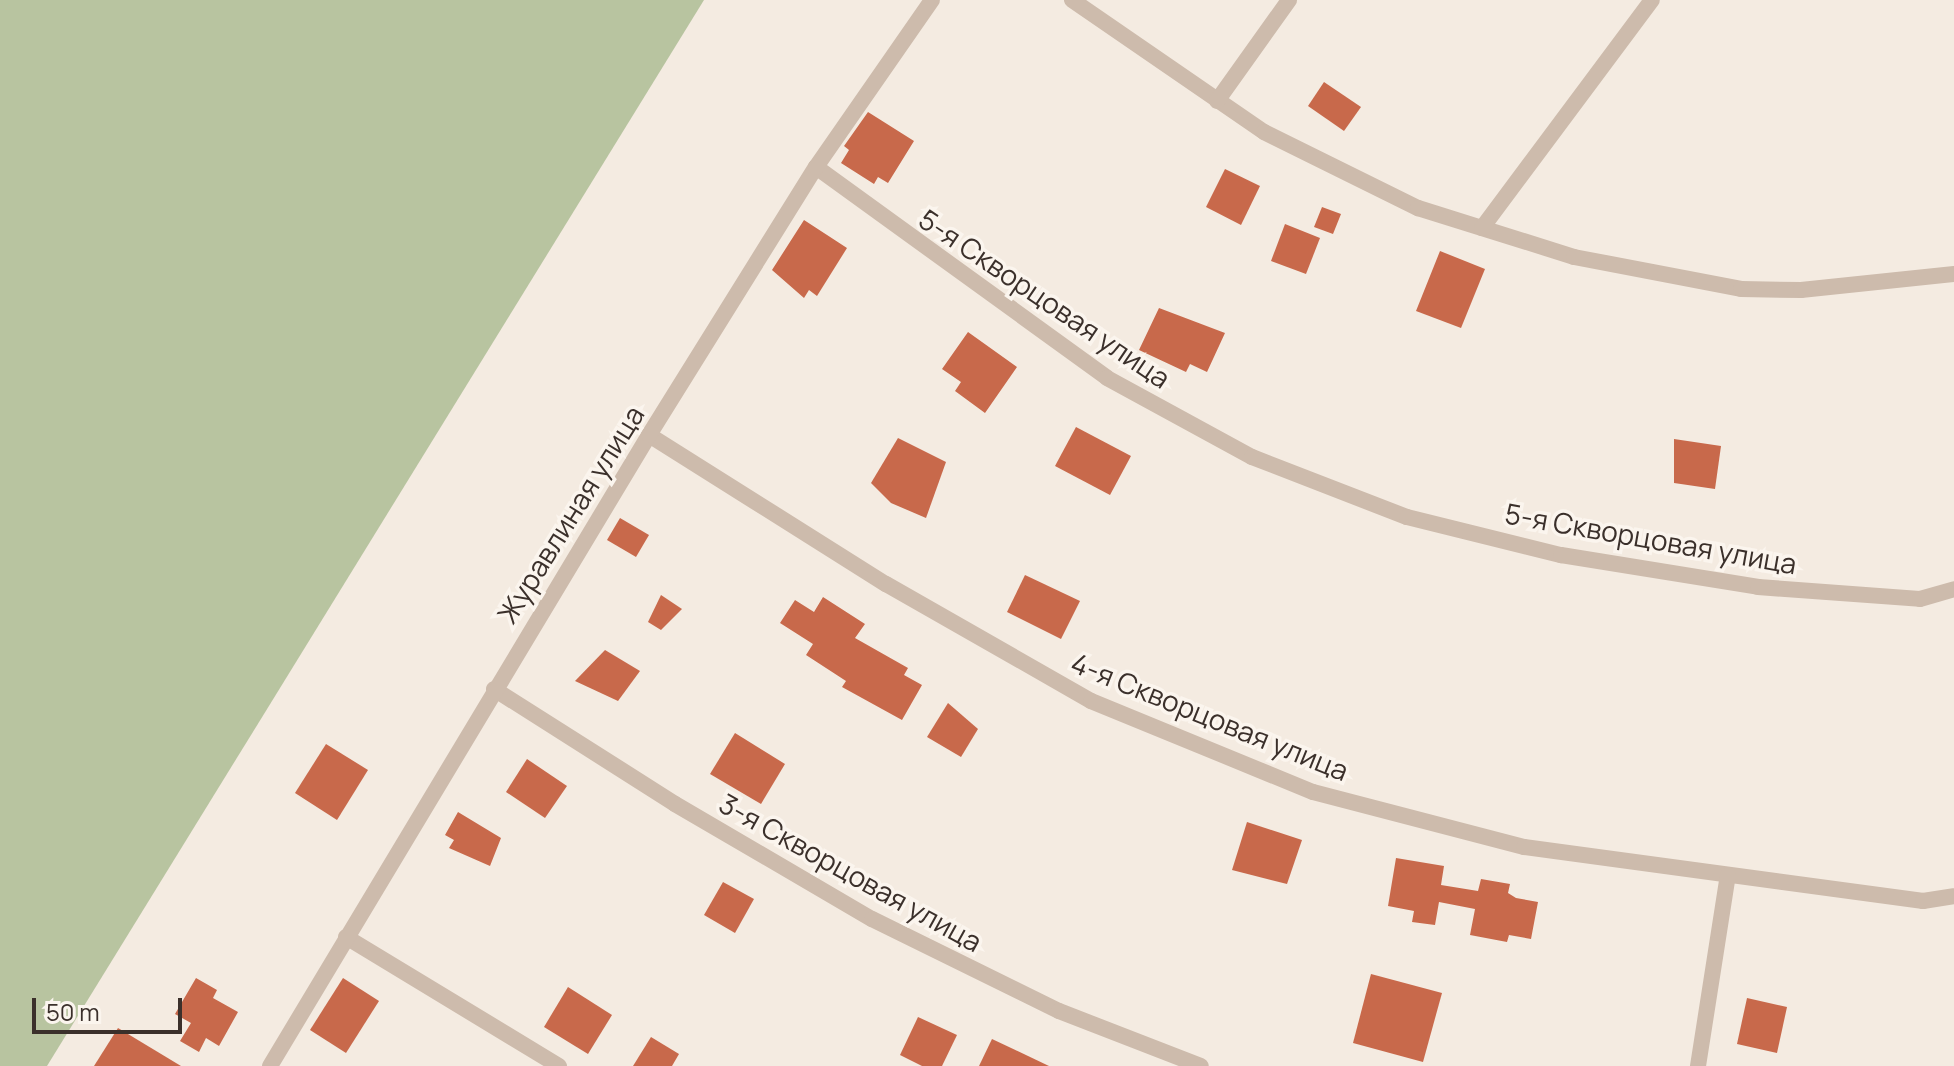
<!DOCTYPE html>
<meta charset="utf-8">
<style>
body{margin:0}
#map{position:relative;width:1954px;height:1066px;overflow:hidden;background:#f4ebe1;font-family:Manrope,sans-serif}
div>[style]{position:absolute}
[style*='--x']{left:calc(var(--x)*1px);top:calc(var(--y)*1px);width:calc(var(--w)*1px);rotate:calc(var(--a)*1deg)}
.green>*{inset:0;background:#b8c4a0}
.building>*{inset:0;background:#c8694b}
.street>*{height:16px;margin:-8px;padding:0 8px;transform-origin:8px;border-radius:8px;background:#cdbbac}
span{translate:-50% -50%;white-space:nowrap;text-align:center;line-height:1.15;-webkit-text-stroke:7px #fbf5ee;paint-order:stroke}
.street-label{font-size:28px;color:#3b302b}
.scale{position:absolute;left:32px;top:998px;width:150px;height:36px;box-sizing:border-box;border:4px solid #3b302b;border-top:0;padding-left:10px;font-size:24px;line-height:28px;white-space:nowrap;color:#3b302b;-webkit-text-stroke:6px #fbf5ee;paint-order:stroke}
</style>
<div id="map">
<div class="green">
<div style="clip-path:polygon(0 0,704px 0,47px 1066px,0 1066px)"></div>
</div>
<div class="building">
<div style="clip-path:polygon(1324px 82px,1361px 107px,1344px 131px,1308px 106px)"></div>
<div style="clip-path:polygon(868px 112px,914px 141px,888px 183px,878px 177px,874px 184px,841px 163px,849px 150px,844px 146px)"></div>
<div style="clip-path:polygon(1225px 169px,1260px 186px,1241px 225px,1206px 207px)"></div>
<div style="clip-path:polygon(1322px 207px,1341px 214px,1333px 234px,1314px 227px)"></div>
<div style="clip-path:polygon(804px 220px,847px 248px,817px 296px,809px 290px,804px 298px,772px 270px)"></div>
<div style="clip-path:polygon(1285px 224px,1320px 238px,1306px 274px,1271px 261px)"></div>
<div style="clip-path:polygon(1440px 251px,1485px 269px,1461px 328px,1416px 311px)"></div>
<div style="clip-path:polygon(1159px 308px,1225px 333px,1207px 372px,1190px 364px,1186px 372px,1139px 350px)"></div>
<div style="clip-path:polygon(968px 332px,1017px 367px,985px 413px,955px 391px,961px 382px,942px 369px)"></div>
<div style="clip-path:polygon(1076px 427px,1131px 456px,1110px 495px,1055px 466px)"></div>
<div style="clip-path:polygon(898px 438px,946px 462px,926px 518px,891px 503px,871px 483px)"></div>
<div style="clip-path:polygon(1674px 439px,1721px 446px,1715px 489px,1674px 483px)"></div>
<div style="clip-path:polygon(620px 518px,649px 535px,636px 557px,607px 540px)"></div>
<div style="clip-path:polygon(1025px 575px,1080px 601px,1061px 639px,1007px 612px)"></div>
<div style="clip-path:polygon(661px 595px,682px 609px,661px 630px,648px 622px)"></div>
<div style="clip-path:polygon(823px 597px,865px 624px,855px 638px,908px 668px,904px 675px,922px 685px,902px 720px,842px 687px,846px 681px,806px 655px,813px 644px,780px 623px,795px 600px,814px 612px)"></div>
<div style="clip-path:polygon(605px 650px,640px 671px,618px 701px,575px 681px)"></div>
<div style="clip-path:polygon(948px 703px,978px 729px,961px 757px,927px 737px)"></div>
<div style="clip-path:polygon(735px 733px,785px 764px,761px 804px,710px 774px)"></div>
<div style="clip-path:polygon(326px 744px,368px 770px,337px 820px,295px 793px)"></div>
<div style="clip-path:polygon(527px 759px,567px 786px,545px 818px,506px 792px)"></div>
<div style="clip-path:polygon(458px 812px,501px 838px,490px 866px,449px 848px,454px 840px,445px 835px)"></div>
<div style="clip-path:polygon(1247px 822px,1302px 840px,1287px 884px,1232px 870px)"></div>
<div style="clip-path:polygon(1396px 858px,1444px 866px,1441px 885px,1478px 891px,1481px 879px,1510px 884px,1508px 893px,1516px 898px,1538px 902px,1531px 939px,1509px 935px,1507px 942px,1470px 935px,1475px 909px,1439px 902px,1435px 925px,1412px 922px,1414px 911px,1388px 906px)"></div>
<div style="clip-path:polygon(723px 882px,754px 899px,735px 933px,704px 915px)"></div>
<div style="clip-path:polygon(1371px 974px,1442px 993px,1423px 1062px,1353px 1043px)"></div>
<div style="clip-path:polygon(196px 978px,217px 990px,213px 998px,238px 1012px,219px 1046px,206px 1038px,199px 1052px,180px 1041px,191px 1023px,175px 1014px)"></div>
<div style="clip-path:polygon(343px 978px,379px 1001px,346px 1053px,310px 1030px)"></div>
<div style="clip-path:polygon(568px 987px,612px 1015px,588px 1054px,544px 1027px)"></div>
<div style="clip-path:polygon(1747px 998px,1787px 1007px,1777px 1053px,1737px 1044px)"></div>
<div style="clip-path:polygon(918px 1017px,957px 1035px,942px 1066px,922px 1066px,900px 1055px)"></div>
<div style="clip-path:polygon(118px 1028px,181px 1066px,94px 1066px)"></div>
<div style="clip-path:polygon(651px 1037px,679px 1054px,672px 1066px,633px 1066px)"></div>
<div style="clip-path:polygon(992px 1039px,1049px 1066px,979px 1066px)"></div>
</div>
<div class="street">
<div style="--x:1072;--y:0;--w:233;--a:34.5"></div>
<div style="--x:1264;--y:132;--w:172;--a:26.3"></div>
<div style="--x:1418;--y:208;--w:164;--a:17.4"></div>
<div style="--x:1574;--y:257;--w:170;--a:10.8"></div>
<div style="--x:1741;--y:289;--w:60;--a:1"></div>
<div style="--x:1801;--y:290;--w:154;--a:-6"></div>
<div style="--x:1217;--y:101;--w:124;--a:-54.5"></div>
<div style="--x:816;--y:167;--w:359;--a:35.9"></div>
<div style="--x:1107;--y:378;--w:165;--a:28.6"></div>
<div style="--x:1252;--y:457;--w:166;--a:21.2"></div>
<div style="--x:1407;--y:517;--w:159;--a:13.9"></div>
<div style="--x:1561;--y:555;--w:200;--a:9.2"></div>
<div style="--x:1758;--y:587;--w:162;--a:4.2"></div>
<div style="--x:1920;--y:599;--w:35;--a:-16"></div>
<div style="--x:1482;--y:228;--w:284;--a:-53.3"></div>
<div style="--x:649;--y:435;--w:280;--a:32.2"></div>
<div style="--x:886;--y:584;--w:236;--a:29.7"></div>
<div style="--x:1091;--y:701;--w:240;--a:22.3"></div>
<div style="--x:1313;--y:792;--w:218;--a:14.6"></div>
<div style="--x:1524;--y:847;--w:403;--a:7.7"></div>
<div style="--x:1923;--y:901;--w:31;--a:-9"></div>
<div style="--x:494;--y:689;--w:214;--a:32.4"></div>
<div style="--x:675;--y:804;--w:228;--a:30.3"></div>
<div style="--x:872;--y:919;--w:208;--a:26.2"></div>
<div style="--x:1059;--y:1011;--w:152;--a:21.2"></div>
<div style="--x:346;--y:937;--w:249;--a:31.2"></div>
<div style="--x:270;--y:1066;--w:736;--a:-59.01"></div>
<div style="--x:649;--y:435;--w:316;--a:-58.1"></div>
<div style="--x:816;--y:167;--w:203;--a:-55.2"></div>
<div style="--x:1698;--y:1066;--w:193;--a:-81.1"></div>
</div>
<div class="street-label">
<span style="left:1045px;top:298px;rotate:34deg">5-я Скворцовая улица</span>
<span style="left:570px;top:514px;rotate:-58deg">Журавлиная улица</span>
<span style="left:1651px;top:538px;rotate:10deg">5-я Скворцовая улица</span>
<span style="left:1210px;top:716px;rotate:22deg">4-я Скворцовая улица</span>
<span style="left:851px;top:872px;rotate:29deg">3-я Скворцовая улица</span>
</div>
<div class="scale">50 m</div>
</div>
